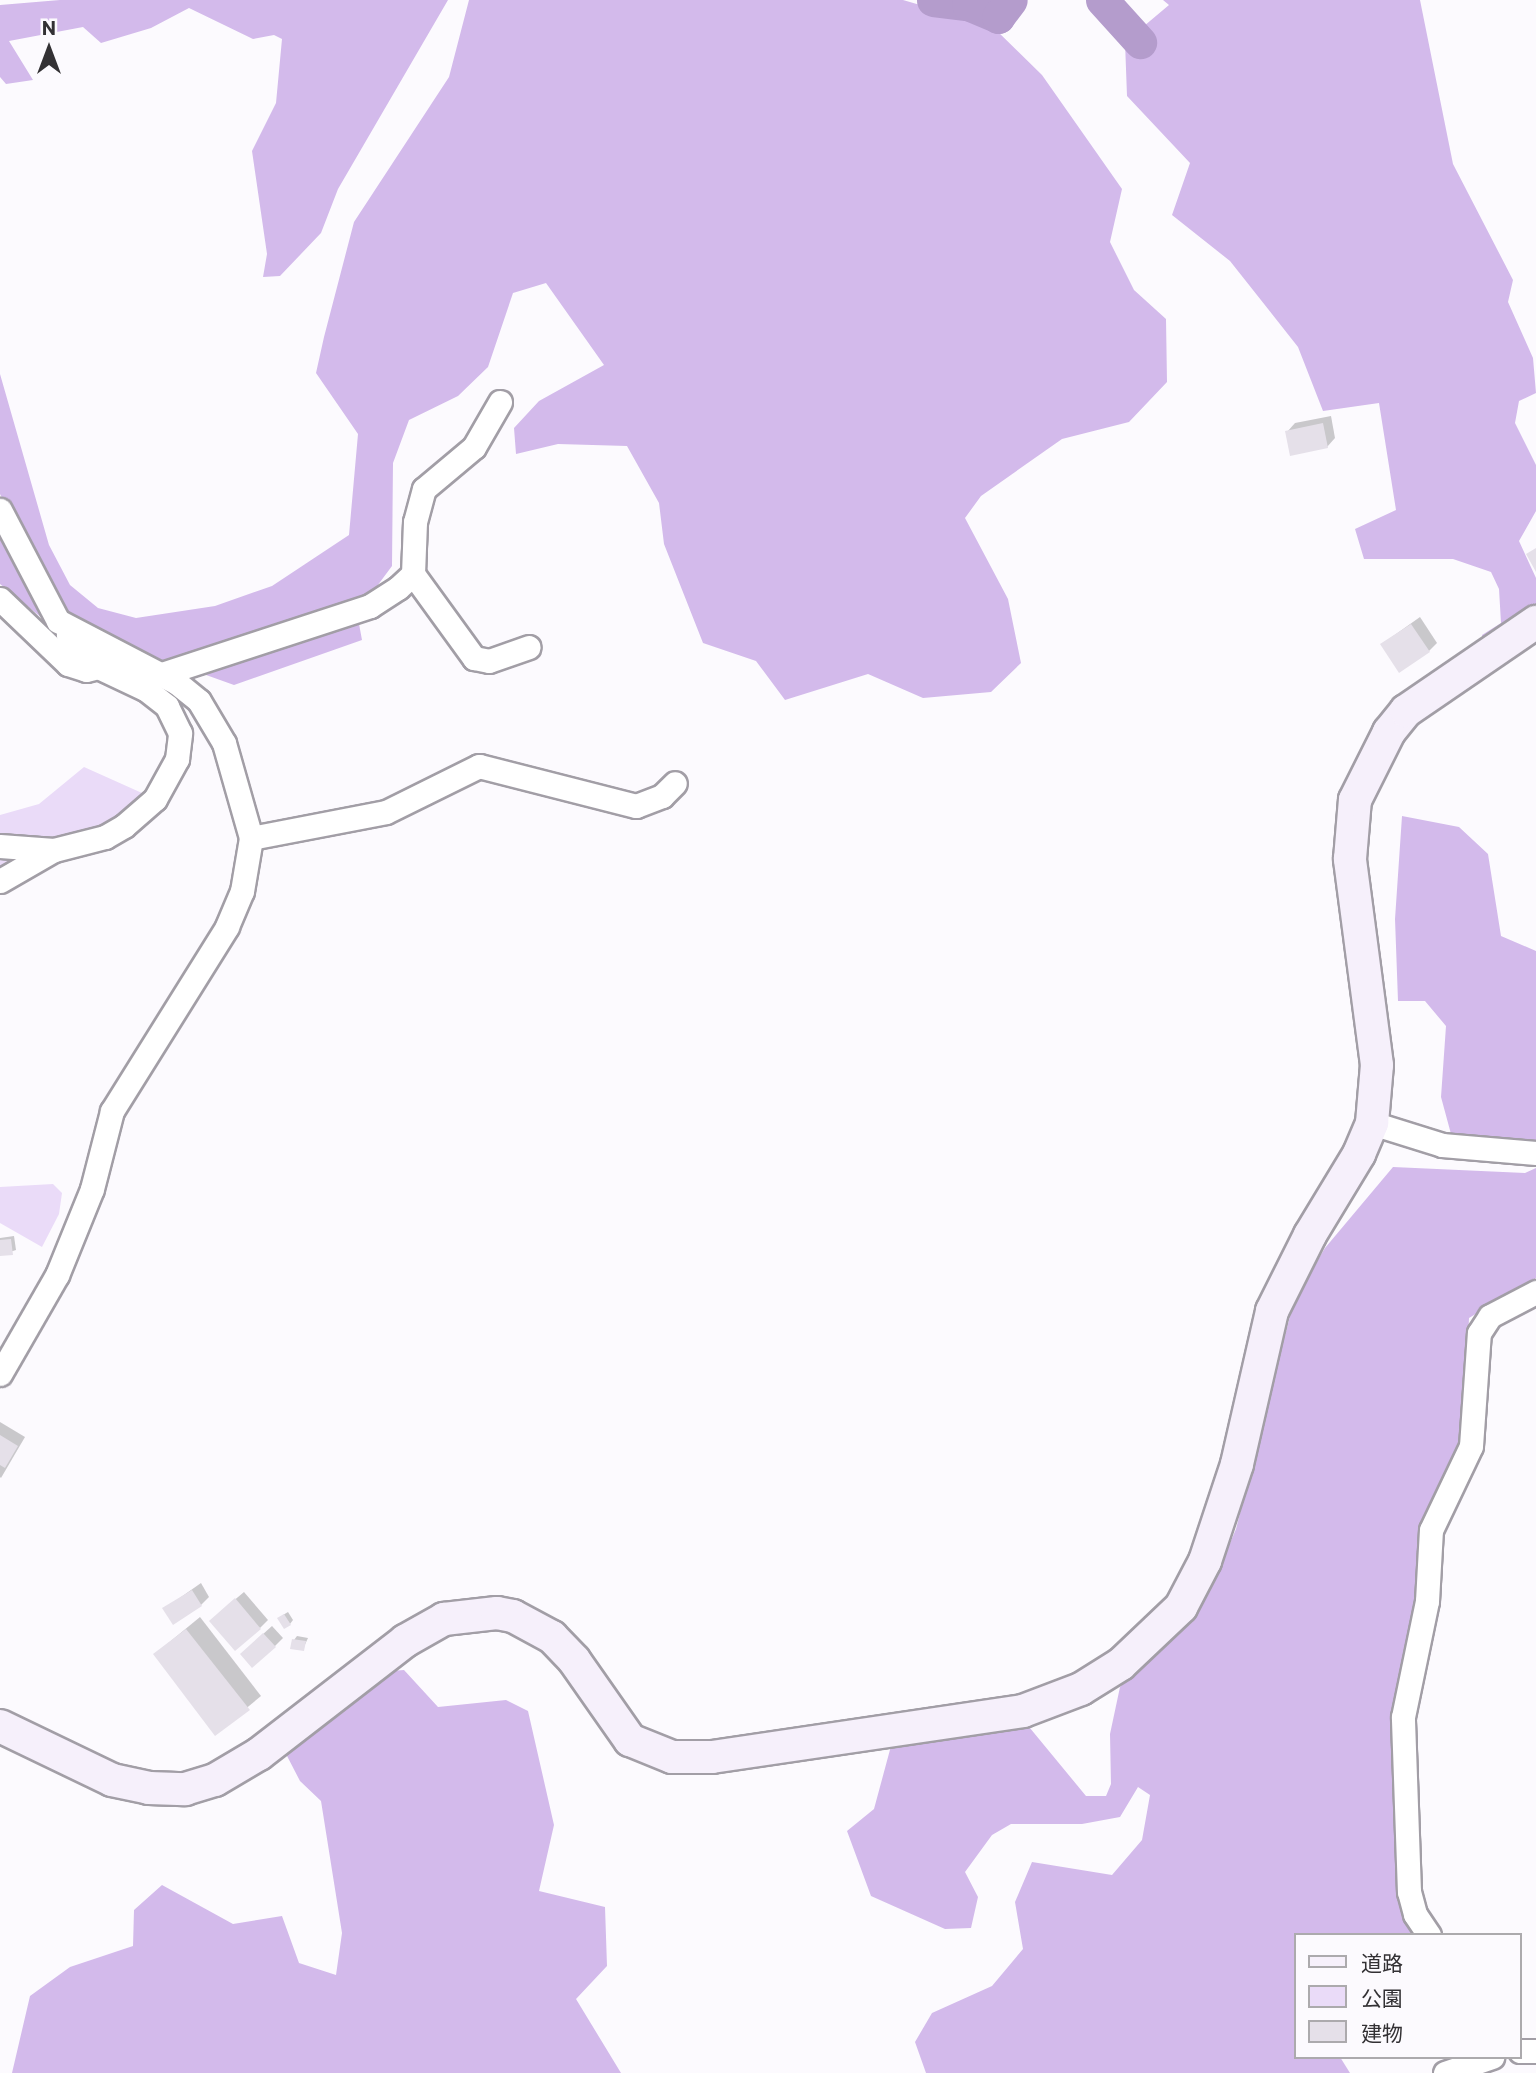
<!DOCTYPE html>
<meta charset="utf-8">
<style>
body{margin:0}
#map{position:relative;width:1536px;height:2073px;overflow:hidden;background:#fcfafe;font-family:Commissioner,"Noto Sans JP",sans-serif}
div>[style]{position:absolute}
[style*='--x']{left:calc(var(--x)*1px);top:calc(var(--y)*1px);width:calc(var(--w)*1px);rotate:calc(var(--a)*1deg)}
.green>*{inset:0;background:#eadbf8}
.forest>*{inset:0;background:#d3baeb}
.shadow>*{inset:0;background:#0003}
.river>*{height:33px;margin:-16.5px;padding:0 16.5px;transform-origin:16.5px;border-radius:16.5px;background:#b49ccc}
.building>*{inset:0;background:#e5e0e9}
.roads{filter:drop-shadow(2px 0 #a29ea6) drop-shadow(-2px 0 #a29ea6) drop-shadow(0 2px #a29ea6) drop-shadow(0 -2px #a29ea6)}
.street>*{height:23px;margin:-11.5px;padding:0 11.5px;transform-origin:11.5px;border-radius:11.5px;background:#fff}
.secondary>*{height:32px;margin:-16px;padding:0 16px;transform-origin:16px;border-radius:16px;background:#f6f0fb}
span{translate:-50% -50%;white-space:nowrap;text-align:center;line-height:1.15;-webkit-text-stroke:5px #fcfafe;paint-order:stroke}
.legend{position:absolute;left:1294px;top:1933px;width:228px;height:126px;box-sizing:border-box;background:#fcfafe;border:2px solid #acaaad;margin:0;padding:9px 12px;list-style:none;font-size:21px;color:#333134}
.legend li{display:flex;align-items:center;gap:14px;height:35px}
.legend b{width:35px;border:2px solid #acaaad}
.north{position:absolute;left:14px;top:14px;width:70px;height:70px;-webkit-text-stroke:5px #fcfafe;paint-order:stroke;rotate:0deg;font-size:19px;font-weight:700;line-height:28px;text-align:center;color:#333134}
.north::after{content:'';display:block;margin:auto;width:24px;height:32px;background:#333134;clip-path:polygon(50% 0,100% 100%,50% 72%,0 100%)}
</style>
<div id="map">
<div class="green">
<div style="clip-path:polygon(84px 767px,142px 793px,117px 820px,0 873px,0 815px,39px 804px)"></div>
<div style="clip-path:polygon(53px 1184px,62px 1193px,59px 1214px,42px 1247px,0 1223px,0 1187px)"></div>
</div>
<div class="forest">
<div style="clip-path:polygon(60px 0,448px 0,338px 189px,321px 233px,280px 276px,263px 277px,267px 254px,252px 151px,276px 103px,282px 39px,274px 35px,253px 39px,189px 8px,151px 28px,101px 43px,83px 27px,9px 41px,33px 80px,6px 84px,0 77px,0 5px)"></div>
<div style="clip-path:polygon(469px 0,903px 0,992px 26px,1042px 75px,1122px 189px,1110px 242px,1134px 290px,1166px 319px,1167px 382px,1129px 422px,1062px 439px,981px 496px,965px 518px,1008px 599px,1021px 663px,991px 692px,923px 698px,868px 674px,785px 700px,756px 661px,703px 643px,664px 544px,659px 503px,627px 446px,558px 444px,516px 454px,514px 428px,539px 401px,604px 365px,546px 283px,513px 293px,488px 367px,458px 396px,409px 420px,393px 463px,392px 566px,357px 613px,362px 640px,234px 685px,181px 666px,127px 655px,60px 620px,0 494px,0 374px,49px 545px,70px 585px,98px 608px,136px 618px,215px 606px,272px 586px,349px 535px,358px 434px,316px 373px,324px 337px,354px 222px,449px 77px)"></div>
<div style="clip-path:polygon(1163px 0,1420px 0,1453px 164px,1513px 280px,1508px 302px,1533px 358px,1536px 393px,1519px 401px,1515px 423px,1536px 465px,1536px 511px,1519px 541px,1536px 578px,1536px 612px,1482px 644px,1482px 635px,1501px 623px,1499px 589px,1491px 572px,1453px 559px,1364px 559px,1355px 529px,1396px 510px,1379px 403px,1323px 411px,1298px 347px,1230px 261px,1172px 215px,1190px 163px,1127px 96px,1125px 42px,1169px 5px)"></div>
<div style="clip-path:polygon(0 527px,42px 618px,0 584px)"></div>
<div style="clip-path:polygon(1402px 816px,1459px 827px,1488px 854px,1501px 936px,1536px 951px,1536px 1142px,1499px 1143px,1451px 1134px,1441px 1097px,1446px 1026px,1425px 1001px,1398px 1001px,1395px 919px)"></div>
<div style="clip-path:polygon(1393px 1167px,1525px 1173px,1536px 1168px,1536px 1278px,1469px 1318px,1464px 1445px,1417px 1600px,1403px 1676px,1423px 1935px,1296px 1935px,1296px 2057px,1340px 2057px,1350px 2073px,926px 2073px,915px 2042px,932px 2013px,992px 1986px,1023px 1949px,1015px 1902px,1032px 1862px,1112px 1875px,1142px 1840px,1150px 1795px,1138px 1787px,1120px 1817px,1082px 1824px,1011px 1824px,992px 1835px,965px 1872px,978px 1897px,971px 1928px,945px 1929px,871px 1896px,847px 1831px,874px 1809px,891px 1746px,1025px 1722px,1086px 1796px,1106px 1796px,1111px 1784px,1110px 1734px,1120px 1687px,1167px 1644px,1213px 1583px,1236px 1529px,1294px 1300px,1325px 1248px)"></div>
<div style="clip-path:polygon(404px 1670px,438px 1707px,506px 1700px,528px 1711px,554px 1825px,539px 1891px,605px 1907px,607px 1966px,576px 1999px,621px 2073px,12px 2073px,30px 1996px,70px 1967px,133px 1946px,134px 1910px,162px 1885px,233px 1924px,282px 1916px,299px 1963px,336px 1975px,342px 1933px,321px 1801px,300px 1781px,286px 1754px,391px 1671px)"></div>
</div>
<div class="shadow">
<div style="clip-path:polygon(1331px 416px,1335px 438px,1327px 447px,1287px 432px,1295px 423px)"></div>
<div style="clip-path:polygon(1420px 617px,1437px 643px,1429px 651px,1382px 644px)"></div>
<div style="clip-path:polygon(14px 1236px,16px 1250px,0 1255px,0 1238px)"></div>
<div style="clip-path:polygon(0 1422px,25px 1437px,1px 1478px,0 1477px)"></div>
<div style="clip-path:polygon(201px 1583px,209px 1597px,201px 1605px,164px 1609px)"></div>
<div style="clip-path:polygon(244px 1592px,268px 1620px,260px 1628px,219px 1613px)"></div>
<div style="clip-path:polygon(288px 1612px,293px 1620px,290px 1624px,283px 1615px)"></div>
<div style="clip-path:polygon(200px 1617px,261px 1696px,215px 1734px,155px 1654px)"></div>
<div style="clip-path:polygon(272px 1626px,283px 1638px,275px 1646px,250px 1646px)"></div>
<div style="clip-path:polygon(297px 1636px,308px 1638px,303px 1649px,294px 1640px)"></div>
</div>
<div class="river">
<div style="--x:933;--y:0;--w:35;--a:7"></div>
<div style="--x:968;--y:4;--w:33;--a:23"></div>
<div style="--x:998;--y:17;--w:21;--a:-53"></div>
<div style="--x:1102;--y:0;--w:57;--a:47.9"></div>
</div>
<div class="building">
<div style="clip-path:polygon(1323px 423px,1328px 448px,1290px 456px,1285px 431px)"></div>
<div style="clip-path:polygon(1536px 548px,1536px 572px,1526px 554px)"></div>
<div style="clip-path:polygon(1411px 624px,1430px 652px,1399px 673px,1380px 644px)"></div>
<div style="clip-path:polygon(11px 1239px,13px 1255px,0 1256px,0 1240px)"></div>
<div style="clip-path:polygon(0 1435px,18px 1446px,5px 1468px,0 1465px)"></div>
<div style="clip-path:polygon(192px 1590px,202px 1606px,173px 1625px,162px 1608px)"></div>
<div style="clip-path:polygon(235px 1598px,261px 1629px,235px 1651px,209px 1621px)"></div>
<div style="clip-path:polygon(284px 1614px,291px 1625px,284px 1629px,277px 1618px)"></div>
<div style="clip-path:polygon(186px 1629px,250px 1710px,215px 1736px,153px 1654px)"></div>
<div style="clip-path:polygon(263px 1633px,276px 1647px,252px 1668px,240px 1654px)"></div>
<div style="clip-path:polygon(292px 1639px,306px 1641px,304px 1651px,290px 1649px)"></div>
</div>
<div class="roads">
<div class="street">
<div style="--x:0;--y:510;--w:125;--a:62.4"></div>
<div style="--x:58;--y:621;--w:134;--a:27.5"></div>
<div style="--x:177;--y:683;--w:28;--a:39"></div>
<div style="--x:199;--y:701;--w:49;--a:59.2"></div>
<div style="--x:224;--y:743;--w:99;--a:74.1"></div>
<div style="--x:251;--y:838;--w:54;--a:99.6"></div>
<div style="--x:242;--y:891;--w:39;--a:113"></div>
<div style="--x:227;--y:927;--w:217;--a:122"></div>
<div style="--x:112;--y:1111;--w:81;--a:104.4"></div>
<div style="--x:92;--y:1189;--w:93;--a:112.1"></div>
<div style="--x:57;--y:1275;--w:114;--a:119.9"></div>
<div style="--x:413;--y:574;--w:104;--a:54"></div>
<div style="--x:474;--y:658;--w:15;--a:11"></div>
<div style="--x:489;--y:661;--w:42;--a:-19.3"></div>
<div style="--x:0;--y:599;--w:94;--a:43.7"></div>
<div style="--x:68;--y:664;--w:19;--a:18"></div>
<div style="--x:86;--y:670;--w:12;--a:-14"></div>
<div style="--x:162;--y:674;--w:219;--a:-18.1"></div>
<div style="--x:370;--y:606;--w:33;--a:-33"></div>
<div style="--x:398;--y:588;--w:21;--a:-43"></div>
<div style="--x:413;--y:574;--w:52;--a:-87.8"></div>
<div style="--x:415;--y:522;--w:34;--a:-75"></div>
<div style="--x:424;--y:489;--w:65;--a:-40"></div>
<div style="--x:474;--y:447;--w:52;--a:-60"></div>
<div style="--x:251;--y:838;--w:137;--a:-10.9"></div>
<div style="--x:386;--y:812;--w:104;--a:-26.3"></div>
<div style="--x:479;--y:766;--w:162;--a:14.3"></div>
<div style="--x:636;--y:806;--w:28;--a:-21"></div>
<div style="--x:662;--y:796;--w:18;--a:-45"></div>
<div style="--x:0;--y:846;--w:54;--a:4.2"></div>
<div style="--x:0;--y:881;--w:62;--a:-29.9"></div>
<div style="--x:54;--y:850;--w:53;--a:-14.3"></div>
<div style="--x:105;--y:837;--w:22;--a:-30"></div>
<div style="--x:124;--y:826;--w:41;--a:-41.1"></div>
<div style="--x:155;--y:799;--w:46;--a:-61.2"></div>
<div style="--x:177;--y:759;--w:26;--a:-83"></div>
<div style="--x:180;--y:733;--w:30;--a:-116"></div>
<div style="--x:167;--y:706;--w:28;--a:-142"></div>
<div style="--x:145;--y:689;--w:52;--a:-154.9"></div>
<div style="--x:98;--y:667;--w:44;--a:-133.2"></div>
<div style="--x:1372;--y:1123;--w:73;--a:17.4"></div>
<div style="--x:1442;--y:1145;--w:94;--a:4.9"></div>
<div style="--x:1429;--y:1935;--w:25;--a:-124"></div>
<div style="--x:1415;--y:1914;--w:23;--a:-105"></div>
<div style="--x:1409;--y:1892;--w:175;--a:-92"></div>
<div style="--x:1403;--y:1717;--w:118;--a:-78.3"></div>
<div style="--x:1427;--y:1601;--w:71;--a:-86.8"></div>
<div style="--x:1431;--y:1530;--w:93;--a:-64.5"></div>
<div style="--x:1471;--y:1446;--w:113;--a:-86"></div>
<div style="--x:1479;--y:1333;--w:20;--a:-57"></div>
<div style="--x:1490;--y:1316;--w:52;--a:-27.6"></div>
<div style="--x:1520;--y:2051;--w:16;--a:0"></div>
<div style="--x:1445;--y:2073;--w:50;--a:-18.8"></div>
</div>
<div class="secondary">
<div style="--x:0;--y:1726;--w:124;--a:25.7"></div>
<div style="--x:112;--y:1780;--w:38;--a:12"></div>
<div style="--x:149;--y:1788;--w:36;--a:2"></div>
<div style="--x:185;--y:1789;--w:31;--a:-17"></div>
<div style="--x:215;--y:1780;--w:51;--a:-30.6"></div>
<div style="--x:259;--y:1754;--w:185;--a:-37.7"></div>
<div style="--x:405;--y:1641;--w:45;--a:-29.4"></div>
<div style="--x:444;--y:1619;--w:53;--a:-6.5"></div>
<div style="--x:497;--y:1613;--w:16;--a:11"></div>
<div style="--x:513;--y:1616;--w:44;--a:28.3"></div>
<div style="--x:552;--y:1637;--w:32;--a:46"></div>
<div style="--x:574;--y:1660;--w:98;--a:55"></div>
<div style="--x:630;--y:1740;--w:45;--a:22"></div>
<div style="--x:672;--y:1757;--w:40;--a:0"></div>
<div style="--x:712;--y:1757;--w:314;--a:-8.4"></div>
<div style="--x:1023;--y:1711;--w:62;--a:-20.8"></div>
<div style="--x:1081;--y:1689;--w:47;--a:-32"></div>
<div style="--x:1121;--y:1664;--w:83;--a:-43.5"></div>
<div style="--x:1181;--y:1607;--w:52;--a:-62.4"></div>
<div style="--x:1205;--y:1561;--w:102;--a:-71.7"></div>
<div style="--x:1237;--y:1464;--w:157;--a:-77.1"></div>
<div style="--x:1272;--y:1311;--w:85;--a:-63.4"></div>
<div style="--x:1310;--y:1235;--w:95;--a:-58.8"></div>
<div style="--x:1359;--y:1154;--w:34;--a:-67"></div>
<div style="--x:1372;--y:1123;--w:58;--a:-85.1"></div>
<div style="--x:1377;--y:1065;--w:208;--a:-97.5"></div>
<div style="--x:1350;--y:859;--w:59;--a:-85.2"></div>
<div style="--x:1355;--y:800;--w:76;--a:-63.4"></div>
<div style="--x:1389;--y:732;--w:27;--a:-51"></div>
<div style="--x:1406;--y:711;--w:158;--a:-34.4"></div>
</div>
</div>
<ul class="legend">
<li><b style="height:9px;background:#f6f0fb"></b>道路</li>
<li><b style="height:19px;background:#eadbf8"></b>公園</li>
<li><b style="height:19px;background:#e5e0e9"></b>建物</li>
</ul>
<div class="north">N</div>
</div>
